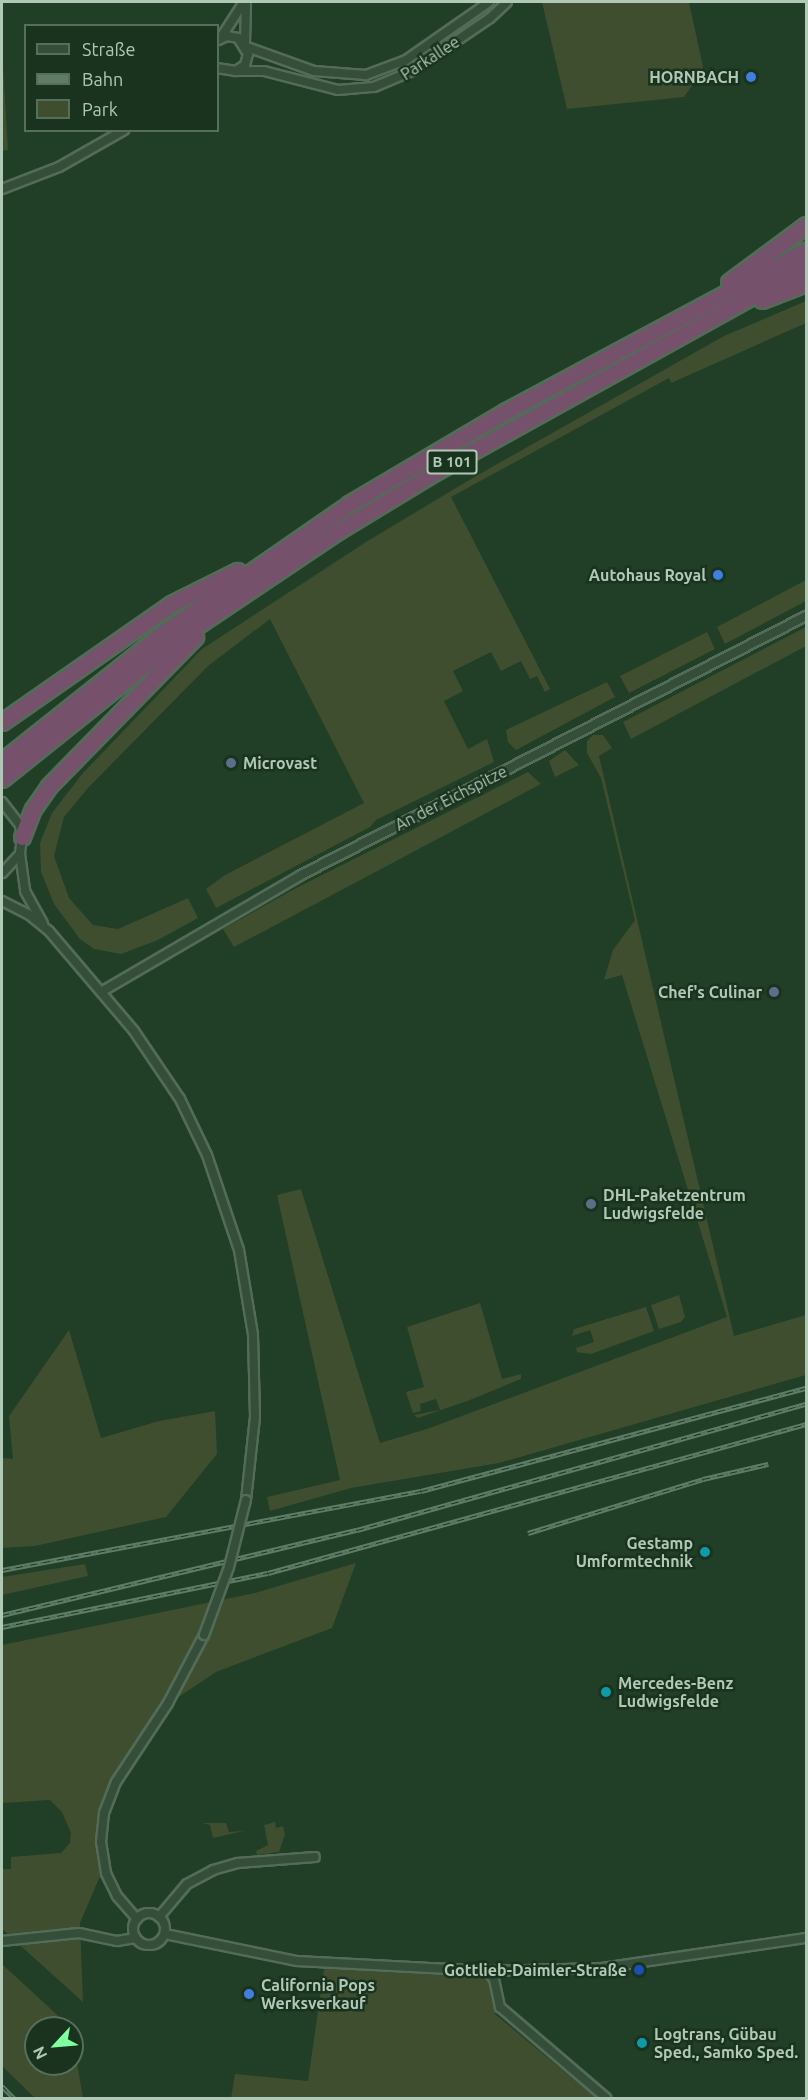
<!DOCTYPE html>
<meta charset="utf-8">
<style>
body{margin:0}
#map{position:relative;width:808px;height:2100px;overflow:hidden;background:#213e27;font-family:Ubuntu,sans-serif}
div>[style]{position:absolute}
[style*='--x']{left:calc(var(--x)*1px);top:calc(var(--y)*1px);width:calc(var(--w)*1px);rotate:calc(var(--a)*1deg)}
.green>*{inset:0;background:#3f4e2f}
.roads{filter:drop-shadow(2px 0 #536c58) drop-shadow(-2px 0 #536c58) drop-shadow(0 2px #536c58) drop-shadow(0 -2px #536c58)}
.street>*{height:8px;margin:-4px;padding:0 4px;transform-origin:4px;border-radius:4px;background:#354e3a}
.street>.ring{margin:-4px;padding:0;box-sizing:content-box;background:none;border:8px solid #354e3a;border-radius:50%}
.highway>*{height:15px;margin:-7.5px;padding:0 7.5px;transform-origin:7.5px;border-radius:7.5px;background:#75516c}
.rail>*{height:4.5px;margin-top:-2.25px;transform-origin:0;background:repeating-linear-gradient(90deg,#1a331f 0 7px,#5f7d66 0 14px);box-sizing:border-box;border-block:2px solid #5f7d66}
.bridges{filter:drop-shadow(2px 0 #536c58) drop-shadow(-2px 0 #536c58) drop-shadow(0 2px #536c58) drop-shadow(0 -2px #536c58)}
.street-bridge>*{height:8px;margin:-4px;padding:0 4px;transform-origin:4px;border-radius:4px;background:#354e3a}
.dots>*{width:16px;height:16px;translate:-50% -50%;box-sizing:border-box;border:3px solid #1a331f;border-radius:50%}
span{translate:-50% -50%;white-space:nowrap;text-align:center;line-height:1.15;-webkit-text-stroke:5px #1a331f;paint-order:stroke}
.shield-label span{padding:2px 4px;background:#1a331f;border:2px solid;border-radius:4px;-webkit-text-stroke-width:0}
.shield-label{font-size:15px;color:#b0c9b6;font-weight:700}
.street-label{font-size:16px;color:#b0c9b6}
.poi-label{font-size:16px;color:#b0c9b6;font-weight:700}
.right{translate:-100% -50%;text-align:right}
.left{translate:0 -50%;text-align:left}
.frame{position:absolute;inset:0;border:3px solid #b0c9b6;pointer-events:none}
.legend{position:absolute;left:24px;top:24px;width:195px;height:108px;box-sizing:border-box;background:#1a331f;border:2px solid #566f5b;margin:0;padding:8px 10px;list-style:none;font-size:18px;color:#b0c9b6}
.legend li{display:flex;align-items:center;gap:12px;height:30px}
.legend b{width:30px;border:2px solid #566f5b}
.north{position:absolute;left:24px;top:2016px;width:60px;height:60px;box-sizing:border-box;background:#1a331f;border:2px solid #566f5b;border-radius:50%;rotate:244deg;font-size:16px;font-weight:700;line-height:24px;text-align:center;color:#b0c9b6}
.north::after{content:'';display:block;margin:auto;width:21px;height:27px;background:#80ff9f;clip-path:polygon(50% 0,100% 100%,50% 72%,0 100%)}
</style>
<div id="map">
<div class="green">
<div style="clip-path:polygon(542px 2px,689px 2px,703px 67px,700px 74px,684px 97px,567px 109px)"></div>
<div style="clip-path:polygon(2px 47px,8px 150px,2px 151px)"></div>
<div style="clip-path:polygon(806px 301px,806px 323px,671px 383px,669px 378px,451px 497px,550px 689px,545px 692px,537px 676px,530px 679px,521px 661px,501px 671px,491px 652px,453px 671px,463px 691px,444px 701px,468px 749px,487px 739px,494px 762px,376px 820px,370px 827px,216px 908px,206px 889px,225px 875px,364px 803px,270px 619px,208px 666px,88px 788px,64px 817px,54px 856px,69px 898px,93px 925px,118px 929px,188px 898px,198px 918px,158px 940px,121px 954px,94px 949px,80px 939px,54px 904px,41px 872px,40px 843px,52px 813px,83px 773px,202px 649px,366px 542px,476px 476px,724px 336px)"></div>
<div style="clip-path:polygon(806px 580px,806px 601px,725px 644px,717px 627px)"></div>
<div style="clip-path:polygon(806px 627px,806px 646px,631px 739px,623px 722px)"></div>
<div style="clip-path:polygon(707px 632px,715px 649px,629px 693px,620px 676px)"></div>
<div style="clip-path:polygon(607px 682px,615px 697px,516px 750px,508px 742px,506px 730px)"></div>
<div style="clip-path:polygon(593px 735px,603px 735px,612px 748px,599px 756px,734px 1336px,806px 1315px,806px 1375px,499px 1463px,351px 1488px,270px 1511px,267px 1497px,340px 1480px,277px 1195px,301px 1189px,380px 1443px,427px 1429px,727px 1317px,622px 975px,604px 980px,613px 950px,635px 920px,601px 778px,587px 753px,587px 741px)"></div>
<div style="clip-path:polygon(565px 750px,579px 765px,555px 777px,549px 761px)"></div>
<div style="clip-path:polygon(528px 772px,541px 784px,234px 947px,223px 929px,296px 888px)"></div>
<div style="clip-path:polygon(679px 1295px,685px 1317px,681px 1322px,659px 1329px,651px 1305px)"></div>
<div style="clip-path:polygon(480px 1303px,502px 1379px,521px 1374px,521px 1379px,470px 1400px,418px 1418px,414px 1415px,440px 1410px,436px 1399px,420px 1404px,421px 1411px,413px 1413px,406px 1392px,424px 1387px,407px 1327px)"></div>
<div style="clip-path:polygon(646px 1307px,654px 1331px,591px 1354px,577px 1352px,576px 1348px,594px 1342px,590px 1330px,572px 1336px,574px 1329px)"></div>
<div style="clip-path:polygon(69px 1330px,101px 1438px,159px 1421px,215px 1411px,217px 1454px,166px 1517px,35px 1546px,2px 1548px,2px 1453px,3px 1458px,13px 1459px,9px 1416px)"></div>
<div style="clip-path:polygon(356px 1563px,332px 1628px,216px 1672px,156px 1712px,114px 1774px,96px 1828px,101px 1874px,80px 1923px,83px 2002px,2px 1929px,2px 1869px,11px 1869px,11px 1857px,61px 1853px,70px 1843px,71px 1833px,62px 1812px,50px 1800px,2px 1803px,2px 1645px,255px 1593px)"></div>
<div style="clip-path:polygon(85px 1564px,88px 1576px,2px 1595px,2px 1577px)"></div>
<div style="clip-path:polygon(275px 1822px,276px 1828px,283px 1826px,285px 1834px,279px 1852px,257px 1855px,256px 1851px,268px 1845px,264px 1825px)"></div>
<div style="clip-path:polygon(203px 1823px,226px 1823px,229px 1832px,244px 1831px,213px 1838px,210px 1825px)"></div>
<div style="clip-path:polygon(325px 1962px,488px 1971px,495px 2014px,596px 2098px,231px 2098px,235px 2074px,308px 2081px)"></div>
<div style="clip-path:polygon(2px 1964px,68px 2025px,69px 2028px,36px 2028px,36px 2064px,72px 2064px,72px 2033px,83px 2098px,35px 2098px,2px 2066px)"></div>
</div>
<div class="roads">
<div class="street">
<div style="--x:222;--y:36;--w:40;--a:-57.1"></div>
<div style="--x:218;--y:40;--w:10;--a:-24"></div>
<div style="--x:227;--y:36;--w:11;--a:10"></div>
<div style="--x:238;--y:38;--w:19;--a:58"></div>
<div style="--x:248;--y:54;--w:11;--a:105"></div>
<div style="--x:245;--y:65;--w:11;--a:146"></div>
<div style="--x:236;--y:71;--w:18;--a:-171"></div>
<div style="--x:245;--y:44;--w:41;--a:-88.6"></div>
<div style="--x:247;--y:47;--w:71;--a:19.7"></div>
<div style="--x:314;--y:71;--w:52;--a:4.4"></div>
<div style="--x:366;--y:75;--w:43;--a:-20.6"></div>
<div style="--x:406;--y:60;--w:101;--a:-34.9"></div>
<div style="--x:236;--y:71;--w:28;--a:0"></div>
<div style="--x:264;--y:71;--w:76;--a:14.4"></div>
<div style="--x:338;--y:90;--w:36;--a:-5"></div>
<div style="--x:374;--y:87;--w:41;--a:-22.8"></div>
<div style="--x:412;--y:71;--w:94;--a:-34.2"></div>
<div style="--x:490;--y:18;--w:23;--a:-43"></div>
<div style="--x:2;--y:189;--w:61;--a:-21.1"></div>
<div style="--x:59;--y:167;--w:75;--a:-29.6"></div>
<div style="--x:2;--y:802;--w:29;--a:52"></div>
<div style="--x:20;--y:825;--w:12;--a:81"></div>
<div style="--x:22;--y:837;--w:17;--a:97"></div>
<div style="--x:20;--y:854;--w:26;--a:133"></div>
<div style="--x:20;--y:854;--w:37;--a:82"></div>
<div style="--x:25;--y:891;--w:37;--a:61"></div>
<div style="--x:2;--y:901;--w:29;--a:27"></div>
<div style="--x:28;--y:914;--w:27;--a:39"></div>
<div style="--x:49;--y:931;--w:131;--a:49.6"></div>
<div style="--x:134;--y:1031;--w:82;--a:55.9"></div>
<div style="--x:180;--y:1099;--w:62;--a:64.3"></div>
<div style="--x:207;--y:1155;--w:100;--a:71.4"></div>
<div style="--x:239;--y:1250;--w:86;--a:80.6"></div>
<div style="--x:253;--y:1335;--w:82;--a:88.6"></div>
<div style="--x:255;--y:1417;--w:83;--a:96.2"></div>
<div style="--x:101;--y:992;--w:232;--a:-30.3"></div>
<div style="--x:301;--y:875;--w:568;--a:-27.15"></div>
<div class="ring" style="left:133px;top:1913px;width:24px;height:24px"></div>
<div style="--x:159;--y:1917;--w:43;--a:-49.7"></div>
<div style="--x:187;--y:1884;--w:30;--a:-28"></div>
<div style="--x:213;--y:1870;--w:26;--a:-16"></div>
<div style="--x:238;--y:1863;--w:77;--a:-4.5"></div>
<div style="--x:137;--y:1919;--w:30;--a:-131"></div>
<div style="--x:117;--y:1896;--w:25;--a:-116"></div>
<div style="--x:106;--y:1873;--w:31;--a:-99"></div>
<div style="--x:101;--y:1842;--w:29;--a:-84"></div>
<div style="--x:104;--y:1813;--w:33;--a:-69"></div>
<div style="--x:116;--y:1782;--w:95;--a:-56.6"></div>
<div style="--x:168;--y:1703;--w:77;--a:-62.1"></div>
<div style="--x:165;--y:1934;--w:135;--a:11.6"></div>
<div style="--x:297;--y:1961;--w:191;--a:3"></div>
<div style="--x:488;--y:1971;--w:114;--a:-1.5"></div>
<div style="--x:602;--y:1968;--w:206;--a:-8.4"></div>
<div style="--x:2;--y:1941;--w:77;--a:-5.9"></div>
<div style="--x:79;--y:1933;--w:39;--a:12"></div>
<div style="--x:117;--y:1941;--w:19;--a:-9"></div>
<div style="--x:488;--y:1971;--w:10;--a:53"></div>
<div style="--x:494;--y:1979;--w:29;--a:78"></div>
<div style="--x:500;--y:2007;--w:140;--a:40.6"></div>
</div>
<div class="highway">
<div style="--x:729;--y:282;--w:96;--a:-36.5"></div>
<div style="--x:762;--y:300;--w:47;--a:-21.1"></div>
<div style="--x:2;--y:722;--w:206;--a:-34.9"></div>
<div style="--x:171;--y:604;--w:74;--a:-26.6"></div>
<div style="--x:2;--y:761;--w:206;--a:-38.5"></div>
<div style="--x:163;--y:633;--w:226;--a:-34.7"></div>
<div style="--x:349;--y:504;--w:182;--a:-30.6"></div>
<div style="--x:506;--y:411;--w:340;--a:-28.2"></div>
<div style="--x:2;--y:779;--w:221;--a:-38.7"></div>
<div style="--x:174;--y:641;--w:197;--a:-33.9"></div>
<div style="--x:338;--y:531;--w:114;--a:-31.3"></div>
<div style="--x:435;--y:472;--w:424;--a:-29"></div>
<div style="--x:22;--y:837;--w:30;--a:-69"></div>
<div style="--x:33;--y:809;--w:28;--a:-55"></div>
<div style="--x:49;--y:786;--w:209;--a:-45.6"></div>
</div>
</div>
<div class="rail">
<div style="--x:528;--y:1533;--w:183;--a:-17.1"></div>
<div style="--x:703;--y:1479;--w:67;--a:-13"></div>
<div style="--x:2;--y:1570;--w:426;--a:-10.7"></div>
<div style="--x:421;--y:1491;--w:399;--a:-15"></div>
<div style="--x:2;--y:1615;--w:365;--a:-13.5"></div>
<div style="--x:357;--y:1530;--w:466;--a:-15.7"></div>
<div style="--x:2;--y:1627;--w:271;--a:-11.5"></div>
<div style="--x:268;--y:1573;--w:558;--a:-15.48"></div>
<div style="--x:2;--y:2086;--w:17;--a:45"></div>
</div>
<div class="bridges">
<div class="street-bridge">
<div style="--x:204;--y:1635;--w:72;--a:-69.8"></div>
<div style="--x:229;--y:1567;--w:69;--a:-75.8"></div>
</div>
</div>
<div class="dots">
<div style="left:751px;top:77px;background:#3f7fe0"></div>
<div style="left:718px;top:575px;background:#3f7fe0"></div>
<div style="left:231px;top:763px;background:#5c6f8a"></div>
<div style="left:774px;top:992px;background:#5c6f8a"></div>
<div style="left:591px;top:1204px;background:#5c6f8a"></div>
<div style="left:705px;top:1552px;background:#0f9aa8"></div>
<div style="left:606px;top:1692px;background:#0f9aa8"></div>
<div style="left:639px;top:1970px;background:#1a4fb4"></div>
<div style="left:249px;top:1994px;background:#3f7fe0"></div>
<div style="left:642px;top:2043px;background:#0f9aa8"></div>
</div>
<div class="shield-label">
<span style="left:452px;top:462px">B 101</span>
</div>
<div class="street-label">
<span style="left:430px;top:58px;rotate:-33deg">Parkallee</span>
<span style="left:451px;top:798px;rotate:-27deg">An der Eichspitze</span>
</div>
<div class="poi-label">
<span class="right" style="left:739px;top:77px">HORNBACH</span>
<span class="right" style="left:706px;top:575px">Autohaus Royal</span>
<span class="left" style="left:243px;top:763px">Microvast</span>
<span class="right" style="left:762px;top:992px">Chef's Culinar</span>
<span class="left" style="left:603px;top:1204px">DHL-Paketzentrum<br>Ludwigsfelde</span>
<span class="right" style="left:693px;top:1552px">Gestamp<br>Umformtechnik</span>
<span class="left" style="left:618px;top:1692px">Mercedes-Benz<br>Ludwigsfelde</span>
<span class="right" style="left:627px;top:1970px">Gottlieb-Daimler-Straße</span>
<span class="left" style="left:261px;top:1994px">California Pops<br>Werksverkauf</span>
<span class="left" style="left:654px;top:2043px">Logtrans, Gübau<br>Sped., Samko Sped.</span>
</div>
<div class="frame"></div>
<ul class="legend">
<li><b style="height:8px;background:#354e3a"></b>Straße</li>
<li><b style="height:8px;background:#5f7d66"></b>Bahn</li>
<li><b style="height:16px;background:#3f4e2f"></b>Park</li>
</ul>
<div class="north">N</div>
</div>
